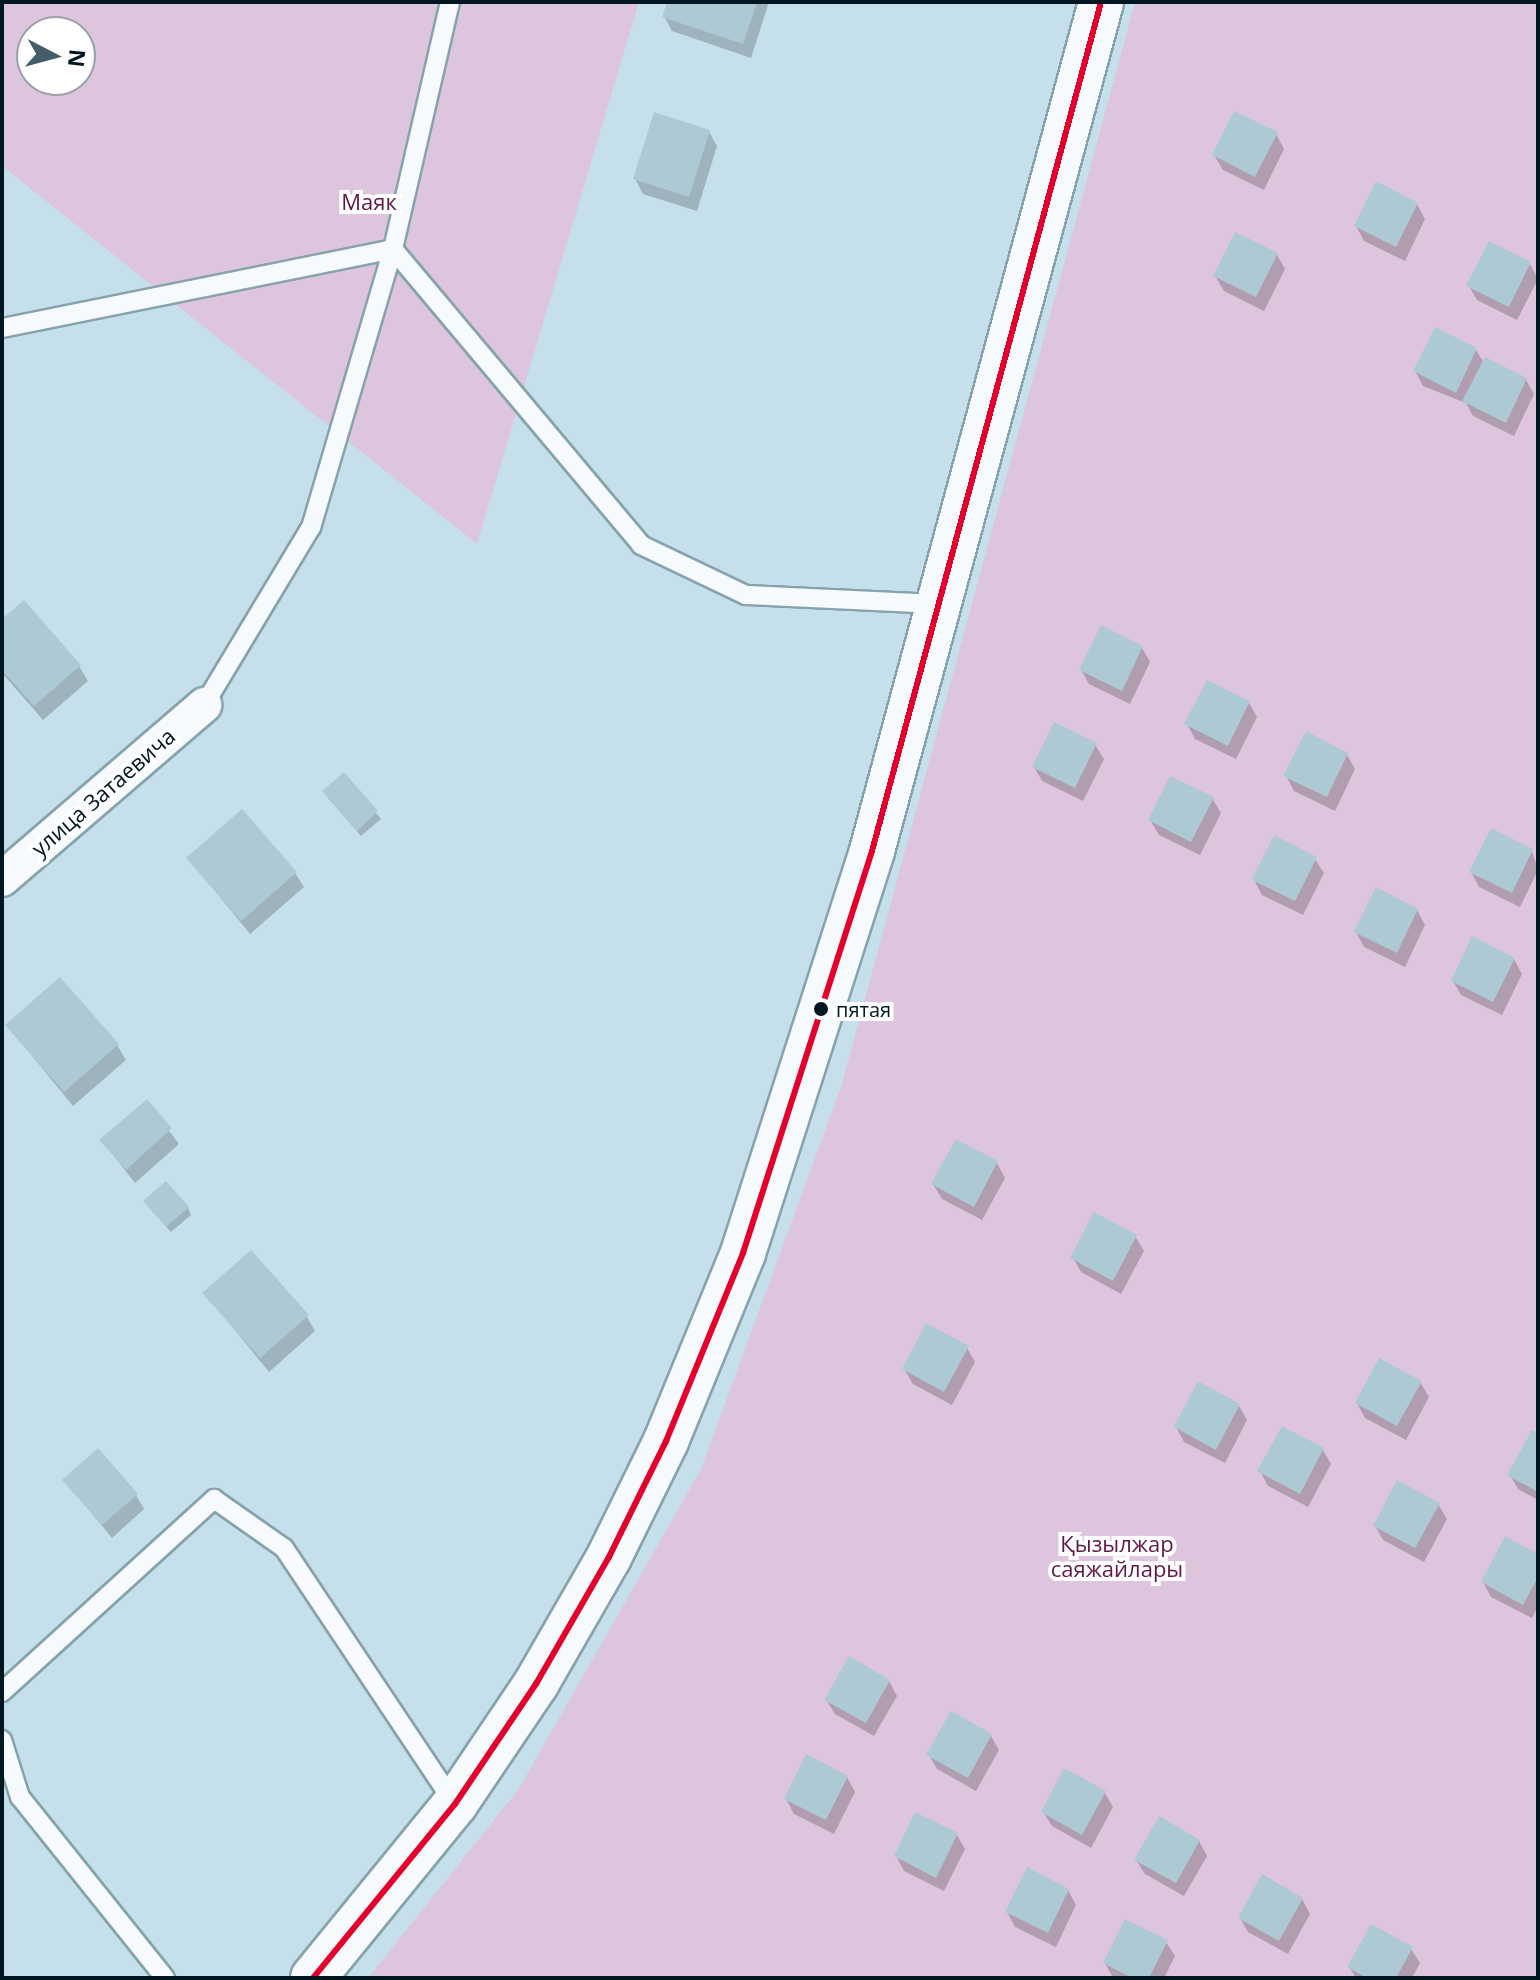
<!DOCTYPE html>
<meta charset="utf-8">
<style>
body{margin:0}
#map{position:relative;width:1540px;height:1980px;overflow:hidden;background:#c6e0eb;font-family:"Open Sans",sans-serif}
div>[style]{position:absolute}
[style*='--x']{left:calc(var(--x)*1px);top:calc(var(--y)*1px);width:calc(var(--w)*1px);rotate:calc(var(--a)*1deg)}
.green>*{inset:0;background:#ddc5dd}
.shadow>*{inset:0;background:#0003}
.building>*{inset:0;background:#adc9d4}
.roads{filter:drop-shadow(2px 0 #86a2ad) drop-shadow(-2px 0 #86a2ad) drop-shadow(0 2px #86a2ad) drop-shadow(0 -2px #86a2ad)}
.service>*{height:18px;margin:-9px;padding:0 9px;transform-origin:9px;border-radius:9px;background:#f6fafc}
.minor>*{height:34px;margin:-17px;padding:0 17px;transform-origin:17px;border-radius:17px;background:#f6fafc}
.secondary>*{height:44px;margin:-22px;padding:0 22px;transform-origin:22px;border-radius:22px;background:#f6fafc}
.bus-1>*{height:6px;margin:-3px;padding:0 3px;transform-origin:3px;border-radius:3px;background:#e4002b}
.dots>*{width:22px;height:22px;translate:-50% -50%;box-sizing:border-box;border:4px solid #fff;border-radius:50%}
span{translate:-50% -50%;white-space:nowrap;text-align:center;line-height:1.15;-webkit-text-stroke:8px #fff;paint-order:stroke}
.bus-label{font-size:20px;color:#001721}
.left{translate:0 -50%;text-align:left}
.park-label{font-size:22px;color:#601846}
.street-label{font-size:22px;color:#001721}
.frame{position:absolute;inset:0;border:4px solid #001721;pointer-events:none}
.north{position:absolute;left:16px;top:16px;width:80px;height:80px;box-sizing:border-box;background:#fff;border:2px solid #99a2a6;border-radius:50%;rotate:96deg;font-size:22px;font-weight:700;line-height:32px;text-align:center;color:#001721}
.north::after{content:'';display:block;margin:auto;width:28px;height:36px;background:#455d68;clip-path:polygon(50% 0,100% 100%,50% 72%,0 100%)}
</style>
<div id="map">
<div class="green">
<div style="clip-path:polygon(evenodd,2px 2px,639px 2px,477px 544px,2px 166px,2px 2px,32px 32px,80px 32px,80px 80px,32px 80px,32px 32px)"></div>
<div style="clip-path:polygon(1135px 2px,1538px 2px,1538px 1978px,368px 1978px,518px 1790px,701px 1469px,841px 1087px)"></div>
</div>
<div class="shadow">
<div style="clip-path:polygon(669px 2px,769px 2px,751px 58px,672px 31px,664px 16px)"></div>
<div style="clip-path:polygon(709px 132px,717px 146px,697px 211px,643px 194px,635px 179px)"></div>
<div style="clip-path:polygon(1276px 134px,1284px 149px,1264px 190px,1223px 170px,1214px 155px)"></div>
<div style="clip-path:polygon(1417px 204px,1425px 219px,1405px 261px,1364px 241px,1356px 226px)"></div>
<div style="clip-path:polygon(1277px 255px,1285px 269px,1264px 311px,1224px 291px,1215px 276px)"></div>
<div style="clip-path:polygon(1530px 264px,1538px 279px,1517px 320px,1477px 300px,1469px 286px)"></div>
<div style="clip-path:polygon(1476px 350px,1484px 363px,1526px 380px,1534px 394px,1514px 436px,1473px 416px,1466px 403px,1423px 386px,1415px 371px)"></div>
<div style="clip-path:polygon(2px 622px,79px 666px,88px 681px,43px 720px,2px 673px)"></div>
<div style="clip-path:polygon(1142px 648px,1150px 662px,1130px 704px,1089px 684px,1081px 670px)"></div>
<div style="clip-path:polygon(1249px 703px,1257px 717px,1236px 759px,1195px 739px,1187px 724px)"></div>
<div style="clip-path:polygon(1095px 745px,1104px 759px,1083px 801px,1042px 781px,1034px 767px)"></div>
<div style="clip-path:polygon(1347px 755px,1355px 769px,1335px 811px,1294px 791px,1286px 776px)"></div>
<div style="clip-path:polygon(343px 774px,381px 819px,361px 836px,328px 798px)"></div>
<div style="clip-path:polygon(1212px 798px,1221px 813px,1200px 855px,1159px 835px,1150px 820px)"></div>
<div style="clip-path:polygon(1532px 851px,1538px 870px,1520px 907px,1479px 887px,1471px 872px)"></div>
<div style="clip-path:polygon(189px 859px,295px 873px,304px 887px,250px 934px)"></div>
<div style="clip-path:polygon(1315px 859px,1324px 873px,1303px 915px,1262px 895px,1254px 880px)"></div>
<div style="clip-path:polygon(1417px 910px,1425px 925px,1405px 967px,1364px 947px,1356px 932px)"></div>
<div style="clip-path:polygon(1514px 959px,1522px 974px,1502px 1015px,1461px 995px,1453px 981px)"></div>
<div style="clip-path:polygon(7px 1025px,117px 1045px,126px 1060px,73px 1106px)"></div>
<div style="clip-path:polygon(147px 1102px,179px 1144px,135px 1183px,102px 1141px)"></div>
<div style="clip-path:polygon(997px 1163px,1005px 1178px,982px 1220px,942px 1199px,933px 1184px)"></div>
<div style="clip-path:polygon(150px 1208px,188px 1208px,191px 1215px,171px 1232px)"></div>
<div style="clip-path:polygon(1135px 1236px,1144px 1251px,1121px 1294px,1081px 1272px,1073px 1258px)"></div>
<div style="clip-path:polygon(205px 1293px,307px 1317px,315px 1331px,269px 1372px)"></div>
<div style="clip-path:polygon(967px 1348px,975px 1362px,952px 1405px,913px 1384px,904px 1369px)"></div>
<div style="clip-path:polygon(1420px 1382px,1429px 1397px,1406px 1440px,1365px 1418px,1357px 1403px)"></div>
<div style="clip-path:polygon(1239px 1406px,1247px 1420px,1225px 1463px,1184px 1442px,1176px 1427px)"></div>
<div style="clip-path:polygon(1538px 1435px,1538px 1500px,1518px 1489px,1510px 1475px)"></div>
<div style="clip-path:polygon(1323px 1450px,1331px 1464px,1308px 1507px,1268px 1486px,1260px 1471px)"></div>
<div style="clip-path:polygon(65px 1480px,136px 1495px,144px 1509px,112px 1538px)"></div>
<div style="clip-path:polygon(1438px 1504px,1447px 1519px,1424px 1562px,1383px 1540px,1375px 1526px)"></div>
<div style="clip-path:polygon(1538px 1556px,1538px 1606px,1532px 1618px,1491px 1597px,1483px 1582px)"></div>
<div style="clip-path:polygon(889px 1681px,897px 1696px,874px 1736px,835px 1714px,826px 1700px)"></div>
<div style="clip-path:polygon(991px 1736px,999px 1750px,976px 1791px,937px 1769px,929px 1755px)"></div>
<div style="clip-path:polygon(847px 1777px,855px 1792px,834px 1834px,794px 1814px,786px 1799px)"></div>
<div style="clip-path:polygon(1105px 1793px,1113px 1807px,1091px 1848px,1052px 1826px,1043px 1812px)"></div>
<div style="clip-path:polygon(957px 1835px,965px 1849px,944px 1891px,904px 1871px,896px 1856px)"></div>
<div style="clip-path:polygon(1199px 1841px,1207px 1856px,1184px 1896px,1145px 1874px,1136px 1860px)"></div>
<div style="clip-path:polygon(1068px 1890px,1076px 1905px,1056px 1947px,1015px 1927px,1007px 1912px)"></div>
<div style="clip-path:polygon(1302px 1899px,1310px 1914px,1288px 1954px,1248px 1932px,1240px 1918px)"></div>
<div style="clip-path:polygon(1166px 1942px,1175px 1956px,1164px 1978px,1113px 1978px,1105px 1963px)"></div>
<div style="clip-path:polygon(1411px 1949px,1420px 1963px,1412px 1978px,1356px 1978px,1349px 1967px)"></div>
</div>
<div class="building">
<div style="clip-path:polygon(667px 2px,757px 2px,743px 44px,662px 17px)"></div>
<div style="clip-path:polygon(1234px 111px,1278px 132px,1255px 177px,1212px 155px)"></div>
<div style="clip-path:polygon(654px 112px,710px 130px,689px 197px,633px 179px)"></div>
<div style="clip-path:polygon(1376px 181px,1418px 203px,1396px 247px,1354px 226px)"></div>
<div style="clip-path:polygon(1235px 232px,1278px 253px,1256px 297px,1213px 276px)"></div>
<div style="clip-path:polygon(1489px 241px,1531px 262px,1509px 307px,1466px 286px)"></div>
<div style="clip-path:polygon(1435px 327px,1477px 348px,1456px 393px,1413px 371px)"></div>
<div style="clip-path:polygon(1485px 357px,1527px 378px,1506px 423px,1462px 401px)"></div>
<div style="clip-path:polygon(24px 600px,81px 665px,34px 706px,2px 670px,2px 619px)"></div>
<div style="clip-path:polygon(1101px 625px,1143px 646px,1122px 691px,1079px 670px)"></div>
<div style="clip-path:polygon(1207px 680px,1250px 701px,1228px 746px,1184px 724px)"></div>
<div style="clip-path:polygon(1054px 722px,1097px 743px,1075px 788px,1032px 767px)"></div>
<div style="clip-path:polygon(1306px 731px,1348px 753px,1327px 797px,1283px 776px)"></div>
<div style="clip-path:polygon(344px 772px,378px 811px,357px 831px,322px 791px)"></div>
<div style="clip-path:polygon(1170px 776px,1214px 797px,1191px 842px,1148px 820px)"></div>
<div style="clip-path:polygon(242px 809px,297px 872px,241px 921px,186px 858px)"></div>
<div style="clip-path:polygon(1491px 828px,1533px 849px,1512px 893px,1469px 872px)"></div>
<div style="clip-path:polygon(1274px 835px,1317px 857px,1295px 901px,1252px 880px)"></div>
<div style="clip-path:polygon(1376px 887px,1418px 909px,1397px 953px,1354px 932px)"></div>
<div style="clip-path:polygon(1472px 936px,1515px 958px,1493px 1002px,1451px 981px)"></div>
<div style="clip-path:polygon(60px 977px,119px 1044px,64px 1092px,5px 1025px)"></div>
<div style="clip-path:polygon(147px 1099px,172px 1128px,126px 1170px,99px 1140px)"></div>
<div style="clip-path:polygon(956px 1139px,998px 1161px,974px 1207px,931px 1184px)"></div>
<div style="clip-path:polygon(166px 1181px,189px 1207px,166px 1227px,143px 1201px)"></div>
<div style="clip-path:polygon(1094px 1212px,1137px 1235px,1113px 1281px,1070px 1258px)"></div>
<div style="clip-path:polygon(251px 1250px,309px 1315px,260px 1358px,202px 1293px)"></div>
<div style="clip-path:polygon(926px 1323px,969px 1346px,944px 1392px,902px 1369px)"></div>
<div style="clip-path:polygon(1379px 1358px,1422px 1381px,1397px 1426px,1355px 1403px)"></div>
<div style="clip-path:polygon(1198px 1381px,1240px 1404px,1216px 1450px,1174px 1427px)"></div>
<div style="clip-path:polygon(1282px 1426px,1324px 1448px,1300px 1494px,1257px 1471px)"></div>
<div style="clip-path:polygon(1532px 1430px,1538px 1433px,1538px 1492px,1507px 1475px)"></div>
<div style="clip-path:polygon(98px 1448px,138px 1494px,102px 1525px,62px 1480px)"></div>
<div style="clip-path:polygon(1397px 1480px,1440px 1503px,1415px 1548px,1373px 1526px)"></div>
<div style="clip-path:polygon(1505px 1536px,1538px 1554px,1538px 1577px,1523px 1605px,1481px 1582px)"></div>
<div style="clip-path:polygon(849px 1656px,890px 1680px,866px 1723px,824px 1700px)"></div>
<div style="clip-path:polygon(951px 1711px,992px 1734px,968px 1778px,926px 1755px)"></div>
<div style="clip-path:polygon(806px 1754px,848px 1776px,826px 1820px,784px 1799px)"></div>
<div style="clip-path:polygon(1064px 1768px,1106px 1791px,1082px 1835px,1041px 1812px)"></div>
<div style="clip-path:polygon(915px 1812px,958px 1833px,936px 1878px,894px 1856px)"></div>
<div style="clip-path:polygon(1159px 1816px,1200px 1840px,1176px 1883px,1134px 1860px)"></div>
<div style="clip-path:polygon(1027px 1867px,1069px 1889px,1048px 1933px,1005px 1912px)"></div>
<div style="clip-path:polygon(1262px 1874px,1303px 1898px,1279px 1941px,1238px 1918px)"></div>
<div style="clip-path:polygon(1125px 1919px,1168px 1940px,1149px 1978px,1132px 1978px,1103px 1963px)"></div>
<div style="clip-path:polygon(1371px 1924px,1413px 1947px,1396px 1978px,1367px 1978px,1347px 1967px)"></div>
</div>
<div class="roads">
<div class="service">
<div style="--x:450;--y:2;--w:253;--a:103"></div>
<div style="--x:393;--y:249;--w:386;--a:50"></div>
<div style="--x:641;--y:545;--w:116;--a:25.5"></div>
<div style="--x:746;--y:595;--w:193;--a:2.7"></div>
<div style="--x:2;--y:328;--w:399;--a:-11.4"></div>
<div style="--x:393;--y:249;--w:290;--a:106.4"></div>
<div style="--x:311;--y:527;--w:208;--a:121"></div>
<div style="--x:2;--y:1692;--w:287;--a:-42.3"></div>
<div style="--x:214;--y:1499;--w:85;--a:35"></div>
<div style="--x:284;--y:1548;--w:308;--a:56.3"></div>
<div style="--x:2;--y:1740;--w:60;--a:72.5"></div>
<div style="--x:20;--y:1797;--w:232;--a:51.3"></div>
</div>
<div class="minor">
<div style="--x:2;--y:879;--w:267;--a:-40.7"></div>
</div>
<div class="secondary">
<div style="--x:313;--y:1978;--w:225;--a:-50.8"></div>
<div style="--x:455;--y:1804;--w:145;--a:-56"></div>
<div style="--x:536;--y:1684;--w:146;--a:-60.1"></div>
<div style="--x:609;--y:1557;--w:129;--a:-63.8"></div>
<div style="--x:666;--y:1441;--w:203;--a:-67.7"></div>
<div style="--x:743;--y:1253;--w:422;--a:-72.2"></div>
<div style="--x:872;--y:851;--w:879;--a:-74.9"></div>
</div>
</div>
<div class="bus-1">
<div style="--x:313;--y:1978;--w:225;--a:-50.8"></div>
<div style="--x:455;--y:1804;--w:145;--a:-56"></div>
<div style="--x:536;--y:1684;--w:146;--a:-60.1"></div>
<div style="--x:609;--y:1557;--w:129;--a:-63.8"></div>
<div style="--x:666;--y:1441;--w:203;--a:-67.7"></div>
<div style="--x:743;--y:1253;--w:422;--a:-72.2"></div>
<div style="--x:872;--y:851;--w:879;--a:-74.9"></div>
</div>
<div class="dots">
<div style="left:821px;top:1009px;background:#001721"></div>
</div>
<div class="bus-label">
<span class="left" style="left:836px;top:1009px">пятая</span>
</div>
<div class="park-label">
<span style="left:369px;top:202px">Маяк</span>
<span style="left:1117px;top:1556px">Қызылжар<br>саяжайлары</span>
</div>
<div class="street-label">
<span style="left:103px;top:792px;rotate:-41deg">улица Затаевича</span>
</div>
<div class="frame"></div>
<div class="north">N</div>
</div>
